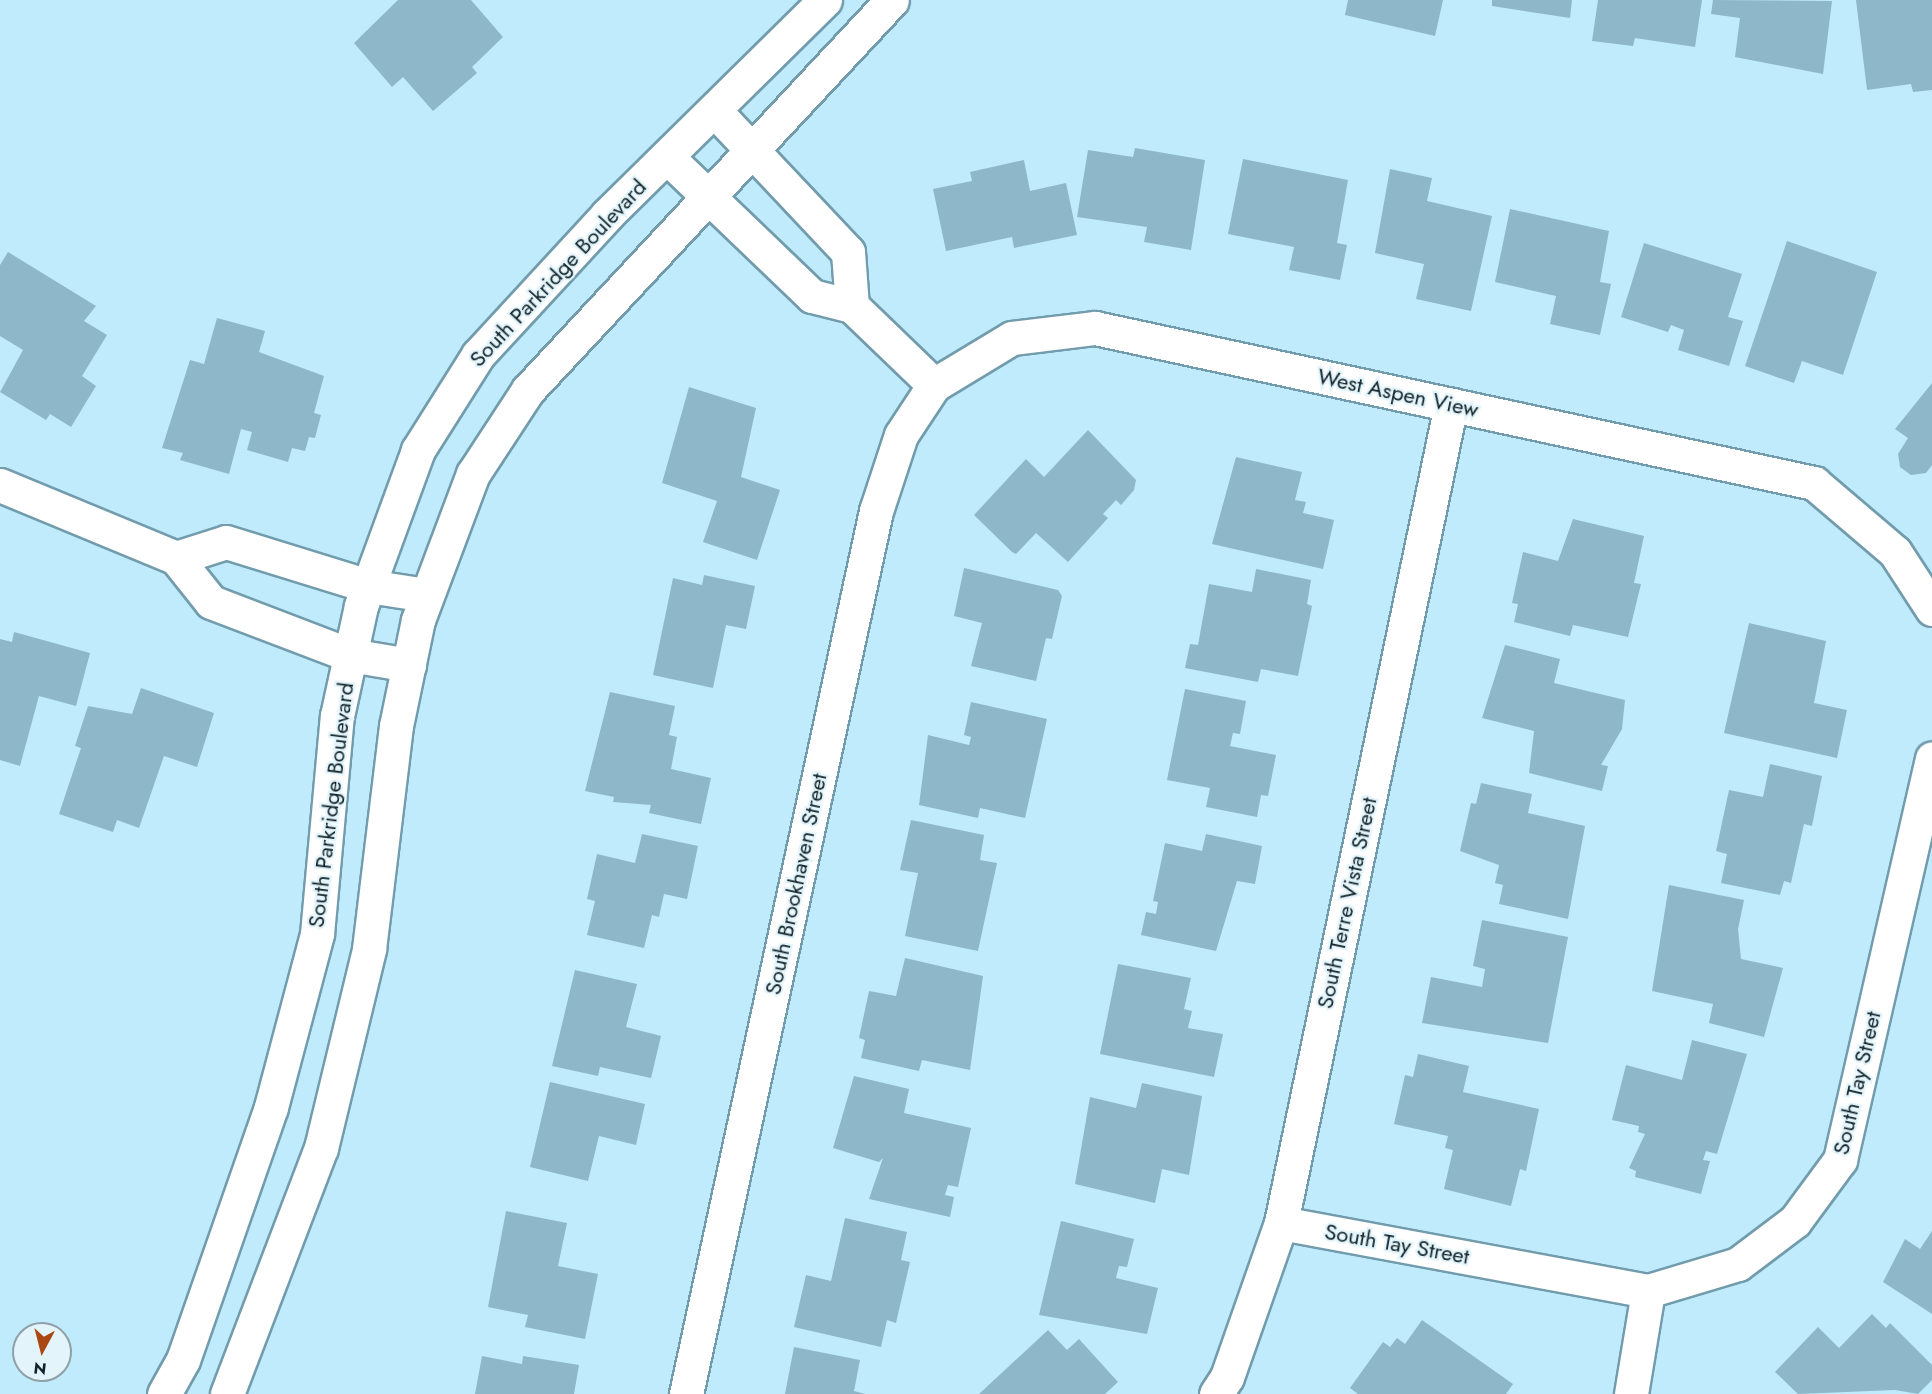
<!DOCTYPE html>
<style>
body{margin:0}
#map{position:relative;width:1932px;height:1394px;overflow:hidden;background:#bfebfd;font-family:Jost,sans-serif}
div>[style]{position:absolute}
[style*='--x']{left:calc(var(--x)*1px);top:calc(var(--y)*1px);width:calc(var(--w)*1px);rotate:calc(var(--a)*1deg)}
.building>*{inset:0;background:#8eb8c9}
.roads{filter:drop-shadow(2px 0 #729cac) drop-shadow(-2px 0 #729cac) drop-shadow(0 2px #729cac) drop-shadow(0 -2px #729cac)}
.minor>*{height:33px;margin:-16.5px;padding:0 16.5px;transform-origin:16.5px;border-radius:16.5px;background:#fff}
span{translate:-50% -50%;white-space:nowrap;text-align:center;line-height:1.15;-webkit-text-stroke:4.5px #e3f4fb;paint-order:stroke}
.street-label{font-size:22px;color:#112228}
.north{position:absolute;left:12px;top:1322px;width:60px;height:60px;box-sizing:border-box;background:#e3f4fb;border:2px solid #8fa0a7;border-radius:50%;rotate:187deg;font-size:16px;font-weight:700;line-height:24px;text-align:center;color:#112228}
.north::after{content:'';display:block;margin:auto;width:21px;height:27px;background:#ab4712;clip-path:polygon(50% 0,100% 100%,50% 72%,0 100%)}
</style>
<div id="map">
<div class="building">
<div style="clip-path:polygon(398px 0,471px 0,503px 37px,472px 67px,477px 73px,433px 111px,403px 77px,392px 87px,354px 43px)"></div>
<div style="clip-path:polygon(1348px 0,1443px 0,1435px 36px,1345px 15px)"></div>
<div style="clip-path:polygon(1492px 0,1572px 0,1570px 18px,1492px 6px)"></div>
<div style="clip-path:polygon(1598px 0,1702px 0,1695px 47px,1635px 38px,1633px 46px,1592px 41px)"></div>
<div style="clip-path:polygon(1713px 0,1832px 1px,1823px 74px,1735px 57px,1740px 18px,1711px 14px)"></div>
<div style="clip-path:polygon(1856px 0,1932px 0,1932px 90px,1913px 92px,1911px 84px,1867px 90px)"></div>
<div style="clip-path:polygon(1135px 148px,1205px 160px,1191px 250px,1144px 242px,1147px 227px,1077px 217px,1088px 150px,1133px 157px)"></div>
<div style="clip-path:polygon(1243px 159px,1348px 180px,1337px 243px,1347px 245px,1340px 280px,1289px 270px,1294px 247px,1228px 234px)"></div>
<div style="clip-path:polygon(1024px 160px,1030px 191px,1066px 183px,1077px 235px,1014px 248px,1012px 237px,946px 251px,933px 189px,972px 181px,970px 172px)"></div>
<div style="clip-path:polygon(1390px 169px,1432px 178px,1427px 201px,1492px 216px,1471px 311px,1416px 299px,1424px 264px,1375px 253px)"></div>
<div style="clip-path:polygon(1510px 209px,1609px 231px,1600px 282px,1611px 284px,1600px 335px,1550px 324px,1556px 296px,1495px 282px)"></div>
<div style="clip-path:polygon(1787px 241px,1877px 272px,1843px 375px,1802px 361px,1794px 383px,1745px 366px)"></div>
<div style="clip-path:polygon(1644px 243px,1742px 274px,1728px 317px,1743px 321px,1729px 366px,1678px 350px,1684px 330px,1671px 325px,1668px 332px,1621px 317px)"></div>
<div style="clip-path:polygon(8px 252px,96px 306px,84px 321px,107px 335px,82px 376px,96px 386px,71px 427px,50px 414px,46px 420px,0 392px,23px 350px,0 336px,0 265px)"></div>
<div style="clip-path:polygon(217px 318px,265px 331px,259px 352px,324px 376px,314px 413px,321px 415px,315px 438px,309px 437px,305px 451px,292px 448px,288px 462px,247px 450px,252px 432px,241px 429px,229px 474px,180px 460px,183px 453px,162px 448px,190px 360px,204px 364px)"></div>
<div style="clip-path:polygon(1932px 383px,1932px 465px,1926px 473px,1911px 475px,1900px 467px,1898px 454px,1908px 438px,1895px 429px)"></div>
<div style="clip-path:polygon(689px 387px,756px 408px,741px 477px,780px 490px,757px 560px,703px 542px,717px 501px,662px 483px)"></div>
<div style="clip-path:polygon(1088px 430px,1136px 480px,1134px 490px,1121px 505px,1116px 500px,1103px 514px,1108px 518px,1068px 562px,1036px 533px,1016px 554px,1012px 552px,974px 515px,1026px 459px,1044px 477px)"></div>
<div style="clip-path:polygon(1236px 457px,1302px 472px,1295px 500px,1306px 502px,1303px 513px,1334px 520px,1323px 569px,1212px 544px)"></div>
<div style="clip-path:polygon(1573px 519px,1644px 536px,1634px 583px,1641px 584px,1628px 637px,1573px 625px,1570px 636px,1514px 622px,1518px 604px,1512px 603px,1523px 552px,1558px 561px)"></div>
<div style="clip-path:polygon(964px 568px,1058px 590px,1062px 596px,1052px 639px,1046px 638px,1036px 681px,971px 666px,982px 623px,954px 616px)"></div>
<div style="clip-path:polygon(1256px 569px,1311px 580px,1307px 604px,1312px 606px,1298px 676px,1261px 669px,1258px 682px,1185px 668px,1190px 644px,1198px 645px,1209px 584px,1252px 592px)"></div>
<div style="clip-path:polygon(704px 575px,755px 586px,746px 629px,726px 625px,713px 688px,653px 675px,673px 578px,702px 585px)"></div>
<div style="clip-path:polygon(1749px 623px,1826px 641px,1814px 703px,1847px 710px,1837px 758px,1724px 733px)"></div>
<div style="clip-path:polygon(14px 632px,90px 653px,76px 706px,39px 696px,20px 766px,0 760px,0 639px,12px 642px)"></div>
<div style="clip-path:polygon(1505px 645px,1560px 659px,1554px 683px,1625px 700px,1622px 729px,1601px 765px,1608px 766px,1602px 791px,1529px 773px,1534px 731px,1482px 718px)"></div>
<div style="clip-path:polygon(141px 688px,214px 713px,197px 767px,164px 756px,139px 828px,117px 820px,113px 832px,59px 814px,81px 748px,75px 746px,88px 706px,132px 714px)"></div>
<div style="clip-path:polygon(1185px 689px,1246px 701px,1240px 734px,1233px 733px,1230px 746px,1276px 755px,1268px 796px,1261px 795px,1257px 817px,1206px 807px,1210px 788px,1167px 780px)"></div>
<div style="clip-path:polygon(610px 692px,675px 706px,669px 735px,677px 737px,671px 769px,711px 778px,701px 824px,649px 813px,651px 805px,613px 802px,614px 797px,585px 791px)"></div>
<div style="clip-path:polygon(971px 702px,1047px 719px,1025px 818px,980px 808px,978px 818px,919px 805px,928px 735px,969px 745px,971px 737px,964px 735px)"></div>
<div style="clip-path:polygon(1770px 764px,1822px 776px,1812px 826px,1804px 824px,1791px 883px,1784px 881px,1780px 895px,1721px 883px,1727px 854px,1716px 851px,1729px 790px,1763px 797px)"></div>
<div style="clip-path:polygon(1481px 783px,1532px 794px,1528px 813px,1585px 826px,1568px 919px,1499px 904px,1503px 885px,1495px 883px,1499px 865px,1460px 851px,1471px 803px,1476px 804px)"></div>
<div style="clip-path:polygon(911px 820px,984px 835px,980px 860px,997px 863px,978px 951px,905px 936px,918px 873px,900px 870px)"></div>
<div style="clip-path:polygon(642px 834px,698px 846px,687px 899px,664px 894px,659px 917px,652px 915px,644px 948px,587px 935px,595px 901px,587px 899px,597px 854px,635px 863px)"></div>
<div style="clip-path:polygon(1206px 834px,1262px 846px,1255px 884px,1237px 881px,1216px 951px,1141px 935px,1146px 912px,1156px 914px,1158px 902px,1153px 901px,1165px 843px,1202px 851px)"></div>
<div style="clip-path:polygon(1669px 885px,1744px 900px,1738px 929px,1741px 959px,1783px 968px,1764px 1037px,1709px 1023px,1713px 1004px,1652px 991px)"></div>
<div style="clip-path:polygon(1482px 920px,1568px 937px,1548px 1043px,1422px 1023px,1431px 977px,1482px 987px,1485px 969px,1473px 966px)"></div>
<div style="clip-path:polygon(905px 958px,983px 976px,970px 1070px,922px 1060px,919px 1071px,861px 1058px,865px 1040px,859px 1038px,869px 991px,896px 996px)"></div>
<div style="clip-path:polygon(1118px 964px,1191px 978px,1184px 1009px,1192px 1011px,1188px 1028px,1223px 1034px,1214px 1077px,1100px 1054px)"></div>
<div style="clip-path:polygon(575px 970px,637px 984px,626px 1027px,661px 1036px,651px 1078px,600px 1067px,598px 1076px,552px 1066px)"></div>
<div style="clip-path:polygon(1692px 1040px,1747px 1054px,1717px 1154px,1706px 1151px,1703px 1160px,1710px 1161px,1701px 1194px,1635px 1177px,1636px 1171px,1629px 1168px,1645px 1134px,1638px 1132px,1639px 1126px,1612px 1120px,1626px 1065px,1682px 1080px)"></div>
<div style="clip-path:polygon(1418px 1054px,1469px 1066px,1463px 1092px,1539px 1109px,1526px 1171px,1520px 1169px,1511px 1206px,1444px 1189px,1453px 1150px,1445px 1148px,1448px 1136px,1394px 1124px,1405px 1075px,1413px 1077px)"></div>
<div style="clip-path:polygon(854px 1076px,909px 1089px,904px 1113px,971px 1128px,958px 1187px,948px 1185px,945px 1195px,954px 1197px,950px 1217px,869px 1199px,883px 1158px,879px 1162px,833px 1148px)"></div>
<div style="clip-path:polygon(550px 1082px,645px 1104px,636px 1145px,599px 1136px,588px 1181px,530px 1167px)"></div>
<div style="clip-path:polygon(1142px 1083px,1202px 1096px,1189px 1175px,1162px 1169px,1155px 1203px,1075px 1184px,1090px 1097px,1136px 1108px)"></div>
<div style="clip-path:polygon(506px 1211px,567px 1223px,558px 1266px,598px 1274px,585px 1339px,525px 1327px,528px 1315px,488px 1307px)"></div>
<div style="clip-path:polygon(845px 1218px,907px 1232px,901px 1260px,910px 1262px,896px 1323px,887px 1320px,881px 1347px,794px 1327px,806px 1275px,831px 1281px)"></div>
<div style="clip-path:polygon(1061px 1221px,1134px 1239px,1127px 1267px,1119px 1266px,1116px 1278px,1158px 1288px,1147px 1334px,1039px 1315px)"></div>
<div style="clip-path:polygon(1932px 1231px,1932px 1314px,1883px 1282px,1905px 1239px,1920px 1249px)"></div>
<div style="clip-path:polygon(1872px 1314px,1886px 1328px,1890px 1323px,1932px 1365px,1932px 1380px,1918px 1394px,1895px 1390px,1798px 1394px,1775px 1372px,1818px 1327px,1839px 1348px)"></div>
<div style="clip-path:polygon(1422px 1320px,1513px 1384px,1506px 1394px,1358px 1394px,1350px 1388px,1383px 1342px,1390px 1347px,1397px 1338px,1405px 1344px)"></div>
<div style="clip-path:polygon(1048px 1330px,1067px 1350px,1079px 1339px,1118px 1382px,1105px 1394px,979px 1394px)"></div>
<div style="clip-path:polygon(794px 1347px,860px 1360px,854px 1391px,865px 1394px,785px 1394px)"></div>
<div style="clip-path:polygon(482px 1356px,522px 1364px,523px 1356px,579px 1365px,574px 1394px,475px 1394px)"></div>
</div>
<div class="roads">
<div class="minor">
<div style="--x:715;--y:111;--w:194;--a:46.7"></div>
<div style="--x:848;--y:252;--w:54;--a:85.8"></div>
<div style="--x:667;--y:157;--w:201;--a:43.8"></div>
<div style="--x:812;--y:296;--w:41;--a:14"></div>
<div style="--x:852;--y:306;--w:114;--a:43.9"></div>
<div style="--x:934;--y:385;--w:91;--a:-31.1"></div>
<div style="--x:1012;--y:338;--w:84;--a:-6.9"></div>
<div style="--x:1095;--y:328;--w:736;--a:12.17"></div>
<div style="--x:1814;--y:483;--w:106;--a:40.4"></div>
<div style="--x:1895;--y:552;--w:68;--a:57"></div>
<div style="--x:0;--y:485;--w:191;--a:22.5"></div>
<div style="--x:176;--y:558;--w:56;--a:51.5"></div>
<div style="--x:211;--y:602;--w:149;--a:20.9"></div>
<div style="--x:350;--y:655;--w:60;--a:9.6"></div>
<div style="--x:176;--y:558;--w:52;--a:-17.7"></div>
<div style="--x:226;--y:542;--w:149;--a:17.2"></div>
<div style="--x:368;--y:586;--w:59;--a:8.8"></div>
<div style="--x:1281;--y:1223;--w:373;--a:10.5"></div>
<div style="--x:1648;--y:1291;--w:94;--a:-16.7"></div>
<div style="--x:1738;--y:1264;--w:71;--a:-37"></div>
<div style="--x:1795;--y:1221;--w:76;--a:-53.6"></div>
<div style="--x:1840;--y:1160;--w:412;--a:-77.1"></div>
<div style="--x:164;--y:1394;--w:39;--a:-61"></div>
<div style="--x:183;--y:1360;--w:268;--a:-70.8"></div>
<div style="--x:271;--y:1107;--w:179;--a:-75.1"></div>
<div style="--x:317;--y:934;--w:219;--a:-84.8"></div>
<div style="--x:337;--y:716;--w:113;--a:-77.7"></div>
<div style="--x:361;--y:606;--w:166;--a:-69.9"></div>
<div style="--x:418;--y:450;--w:112;--a:-57.7"></div>
<div style="--x:478;--y:355;--w:190;--a:-47.3"></div>
<div style="--x:607;--y:215;--w:306;--a:-44.6"></div>
<div style="--x:227;--y:1394;--w:263;--a:-69.1"></div>
<div style="--x:321;--y:1148;--w:205;--a:-76.4"></div>
<div style="--x:369;--y:949;--w:225;--a:-83.1"></div>
<div style="--x:396;--y:726;--w:108;--a:-78.3"></div>
<div style="--x:418;--y:620;--w:156;--a:-69.4"></div>
<div style="--x:473;--y:474;--w:100;--a:-56.8"></div>
<div style="--x:528;--y:390;--w:533;--a:-46.97"></div>
<div style="--x:686;--y:1394;--w:903;--a:-77.86"></div>
<div style="--x:876;--y:511;--w:80;--a:-71.8"></div>
<div style="--x:901;--y:435;--w:60;--a:-56.6"></div>
<div style="--x:1216;--y:1394;--w:20;--a:-57"></div>
<div style="--x:1227;--y:1377;--w:163;--a:-70.7"></div>
<div style="--x:1281;--y:1223;--w:836;--a:-78.27"></div>
<div style="--x:1631;--y:1394;--w:104;--a:-80.6"></div>
</div>
</div>
<div class="street-label">
<span style="left:558px;top:273px;rotate:-47deg">South Parkridge Boulevard</span>
<span style="left:1398px;top:393px;rotate:12deg">West Aspen View</span>
<span style="left:331px;top:805px;rotate:-83deg">South Parkridge Boulevard</span>
<span style="left:796px;top:884px;rotate:-78deg">South Brookhaven Street</span>
<span style="left:1347px;top:903px;rotate:-78deg">South Terre Vista Street</span>
<span style="left:1857px;top:1083px;rotate:-77deg">South Tay Street</span>
<span style="left:1397px;top:1244px;rotate:10deg">South Tay Street</span>
</div>
<div class="north">N</div>
</div>
